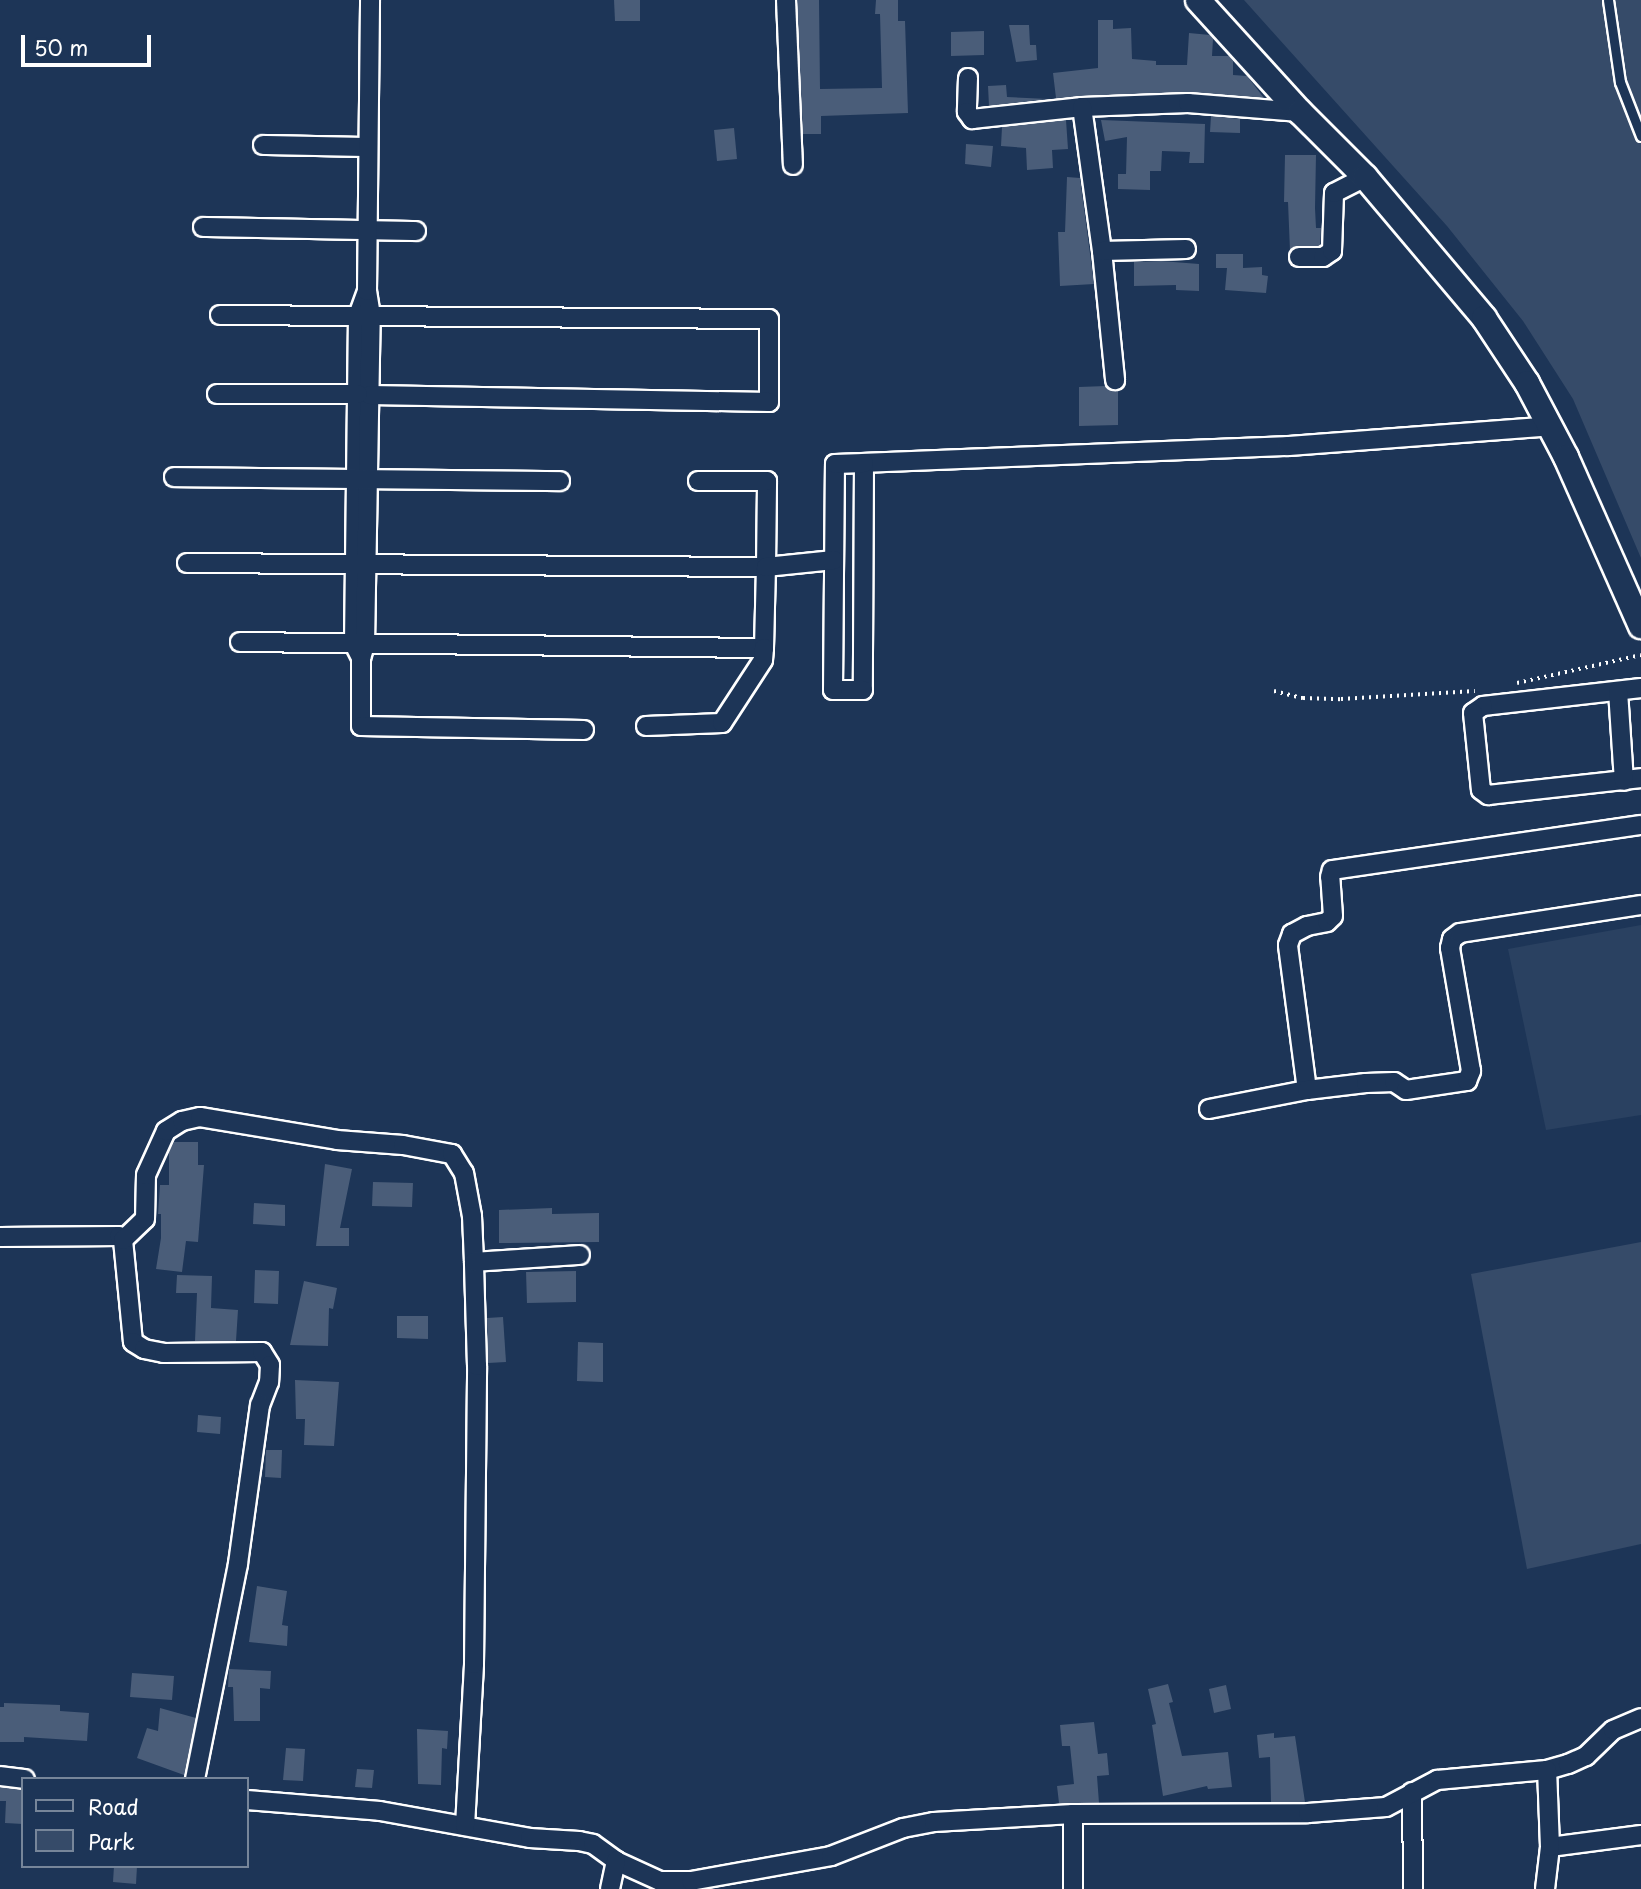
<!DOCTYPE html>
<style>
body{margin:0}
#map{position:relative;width:1641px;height:1889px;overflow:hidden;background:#1d3557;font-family:"Playpen Sans",sans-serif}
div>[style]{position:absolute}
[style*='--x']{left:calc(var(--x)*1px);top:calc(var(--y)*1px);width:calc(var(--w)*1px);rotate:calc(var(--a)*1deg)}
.built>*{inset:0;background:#2a4161}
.green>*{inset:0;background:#364b69}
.building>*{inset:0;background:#4a5d79}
.path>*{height:3.5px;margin-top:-1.75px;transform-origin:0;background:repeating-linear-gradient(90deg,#fff 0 2px,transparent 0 7px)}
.roads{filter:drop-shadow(2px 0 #fff) drop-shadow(-2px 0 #fff) drop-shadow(0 2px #fff) drop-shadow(0 -2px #fff)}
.lane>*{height:9px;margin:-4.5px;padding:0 4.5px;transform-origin:4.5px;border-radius:4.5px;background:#1d3557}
.street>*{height:18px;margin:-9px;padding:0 9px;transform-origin:9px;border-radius:9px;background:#1d3557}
.secondary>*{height:24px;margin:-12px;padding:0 12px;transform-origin:12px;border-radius:12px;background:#1d3557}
span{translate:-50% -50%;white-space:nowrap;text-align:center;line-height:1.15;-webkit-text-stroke:5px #1d3557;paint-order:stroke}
.legend{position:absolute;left:21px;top:1777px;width:228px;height:91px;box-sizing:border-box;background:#1d3557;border:2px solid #77869a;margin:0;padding:9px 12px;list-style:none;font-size:21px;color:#fff}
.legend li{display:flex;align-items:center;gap:14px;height:35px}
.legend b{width:35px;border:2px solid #77869a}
.scale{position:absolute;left:21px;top:35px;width:130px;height:32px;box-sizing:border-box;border:4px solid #fff;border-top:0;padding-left:9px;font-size:21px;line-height:24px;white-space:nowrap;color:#fff;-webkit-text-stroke:5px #1d3557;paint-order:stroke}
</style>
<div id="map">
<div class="built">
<div style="clip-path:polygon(1641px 925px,1641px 1115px,1546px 1130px,1508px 949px)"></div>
</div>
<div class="green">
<div style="clip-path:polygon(1244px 0,1641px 0,1641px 558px,1573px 399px,1523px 321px,1447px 226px)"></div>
<div style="clip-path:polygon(1641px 1242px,1641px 1544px,1527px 1569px,1471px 1274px)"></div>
</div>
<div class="building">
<div style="clip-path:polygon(614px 0,640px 0,640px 21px,615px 21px)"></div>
<div style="clip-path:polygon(797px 0,819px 0,820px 89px,882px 88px,880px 14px,875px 14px,876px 0,898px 0,898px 21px,905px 21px,908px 113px,821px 116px,821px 134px,803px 134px)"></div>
<div style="clip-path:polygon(1098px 20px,1113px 20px,1113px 29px,1131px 28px,1132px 59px,1156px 61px,1156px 65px,1187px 65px,1189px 33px,1210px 35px,1213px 39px,1212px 56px,1229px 56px,1233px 61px,1233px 75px,1247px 76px,1264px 98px,1188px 92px,1056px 98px,1053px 73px,1098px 68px)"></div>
<div style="clip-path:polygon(1009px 25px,1029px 25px,1030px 45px,1036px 45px,1037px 60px,1016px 62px)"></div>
<div style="clip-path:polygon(984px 31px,984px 55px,951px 56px,951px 32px)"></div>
<div style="clip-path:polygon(1006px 85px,1007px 97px,1048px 99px,989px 106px,988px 86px)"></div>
<div style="clip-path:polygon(1211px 116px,1240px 119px,1240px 133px,1210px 132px)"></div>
<div style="clip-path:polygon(1066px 120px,1068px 149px,1052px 150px,1053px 168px,1027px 170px,1026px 148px,1001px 146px,1002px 127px)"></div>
<div style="clip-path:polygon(1101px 120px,1205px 124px,1204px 163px,1189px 163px,1190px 152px,1162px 151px,1161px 171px,1150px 171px,1150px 190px,1118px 189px,1118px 174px,1126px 174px,1127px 137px,1105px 141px)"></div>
<div style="clip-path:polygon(734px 128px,737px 159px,717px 161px,714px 130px)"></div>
<div style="clip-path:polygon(966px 144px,993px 146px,991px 167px,965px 164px)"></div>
<div style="clip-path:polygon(1285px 155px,1316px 155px,1315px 208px,1316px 228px,1321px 228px,1320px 246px,1298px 246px,1290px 251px,1288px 202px,1284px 202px)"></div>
<div style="clip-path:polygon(1067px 177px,1080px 178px,1094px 284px,1060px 286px,1058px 232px,1065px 232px)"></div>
<div style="clip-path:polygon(1216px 254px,1243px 254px,1243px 268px,1262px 267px,1262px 275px,1268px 276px,1266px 293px,1225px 290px,1227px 268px,1216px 268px)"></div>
<div style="clip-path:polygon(1161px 261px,1199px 264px,1199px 291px,1176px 290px,1176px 285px,1134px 286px,1134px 262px)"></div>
<div style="clip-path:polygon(1106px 386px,1118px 391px,1118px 425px,1079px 426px,1079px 387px)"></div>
<div style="clip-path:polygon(174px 1142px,198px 1142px,198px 1165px,204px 1165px,198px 1242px,186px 1241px,182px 1272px,156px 1269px,161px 1238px,161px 1214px,158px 1214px,160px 1185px,169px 1185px,169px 1152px)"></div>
<div style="clip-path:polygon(325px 1164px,352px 1169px,340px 1228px,349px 1228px,349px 1246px,316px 1246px)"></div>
<div style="clip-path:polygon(373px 1182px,413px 1183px,412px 1207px,372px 1206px)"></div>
<div style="clip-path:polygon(254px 1203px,285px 1205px,285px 1226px,253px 1224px)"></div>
<div style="clip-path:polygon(552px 1208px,552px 1214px,599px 1213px,599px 1242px,499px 1243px,499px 1210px)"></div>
<div style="clip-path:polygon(255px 1270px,279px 1271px,278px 1304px,254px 1303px)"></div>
<div style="clip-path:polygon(576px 1271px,576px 1302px,527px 1303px,526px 1272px)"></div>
<div style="clip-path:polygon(177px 1275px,212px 1276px,211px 1308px,238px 1310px,236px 1341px,195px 1341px,197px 1293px,176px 1293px)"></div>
<div style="clip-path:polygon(304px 1281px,337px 1288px,333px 1309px,329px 1308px,328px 1346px,290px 1345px)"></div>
<div style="clip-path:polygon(397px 1316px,428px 1316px,428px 1339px,397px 1338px)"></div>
<div style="clip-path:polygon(503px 1317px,506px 1362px,488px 1363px,487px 1318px)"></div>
<div style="clip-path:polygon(578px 1342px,603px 1343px,603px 1382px,577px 1381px)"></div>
<div style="clip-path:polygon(295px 1380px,339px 1382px,334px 1446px,304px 1445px,305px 1419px,296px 1419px)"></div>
<div style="clip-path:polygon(198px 1415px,221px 1417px,220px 1434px,197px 1432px)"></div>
<div style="clip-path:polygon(266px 1450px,282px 1450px,281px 1478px,265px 1477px)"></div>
<div style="clip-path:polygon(257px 1586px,287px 1591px,282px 1625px,288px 1626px,287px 1646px,249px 1642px)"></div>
<div style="clip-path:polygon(229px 1669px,271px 1671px,270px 1689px,260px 1688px,260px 1721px,234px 1721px,233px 1687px,228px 1687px)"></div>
<div style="clip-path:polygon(132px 1673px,174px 1676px,172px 1700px,130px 1697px)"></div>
<div style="clip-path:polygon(1168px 1684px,1173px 1702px,1169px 1703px,1182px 1756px,1228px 1752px,1232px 1787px,1208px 1789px,1207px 1786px,1163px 1796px,1152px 1725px,1156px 1724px,1148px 1689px)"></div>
<div style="clip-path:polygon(1226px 1685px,1231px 1709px,1214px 1713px,1209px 1689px)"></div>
<div style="clip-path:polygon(4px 1703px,60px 1705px,60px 1711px,89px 1713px,87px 1741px,24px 1737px,24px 1742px,0 1742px,0 1707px,4px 1707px)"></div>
<div style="clip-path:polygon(160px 1708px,196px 1718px,184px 1775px,137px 1758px,147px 1728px,158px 1731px)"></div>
<div style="clip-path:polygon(1094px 1722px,1098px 1754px,1107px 1753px,1109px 1775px,1097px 1776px,1099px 1803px,1059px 1803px,1057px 1786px,1074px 1784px,1070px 1746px,1062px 1746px,1060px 1725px)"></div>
<div style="clip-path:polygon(417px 1729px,448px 1731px,447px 1749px,442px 1748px,441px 1785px,418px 1784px)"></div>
<div style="clip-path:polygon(1274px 1733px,1274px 1738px,1295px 1736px,1305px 1802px,1271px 1802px,1270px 1757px,1259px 1758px,1257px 1735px)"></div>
<div style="clip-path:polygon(286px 1748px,305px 1749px,303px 1781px,283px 1780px)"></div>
<div style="clip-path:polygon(357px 1769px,374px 1770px,372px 1788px,355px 1787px)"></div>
<div style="clip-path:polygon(0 1787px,23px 1790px,23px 1824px,5px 1823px,6px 1801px,0 1801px)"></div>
<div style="clip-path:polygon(114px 1866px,137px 1866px,136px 1884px,113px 1882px)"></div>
</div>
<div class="path">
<div style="--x:1517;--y:683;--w:127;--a:-12.7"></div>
<div style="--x:1274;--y:691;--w:30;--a:14"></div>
<div style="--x:1303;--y:698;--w:38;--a:2"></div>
<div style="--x:1341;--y:699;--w:134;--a:-3.4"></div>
</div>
<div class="roads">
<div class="lane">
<div style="--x:1608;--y:0;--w:83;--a:81.7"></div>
<div style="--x:1620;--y:82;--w:58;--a:68.7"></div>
</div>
<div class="street">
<div style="--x:786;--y:0;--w:165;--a:87.6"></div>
<div style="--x:968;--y:78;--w:34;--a:92"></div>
<div style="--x:967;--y:112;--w:9;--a:54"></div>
<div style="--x:972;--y:119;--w:111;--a:-6.2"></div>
<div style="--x:1082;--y:107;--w:106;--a:-2.2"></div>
<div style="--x:1188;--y:103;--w:112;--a:4.6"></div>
<div style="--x:1082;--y:107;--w:145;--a:82.1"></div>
<div style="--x:1102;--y:251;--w:130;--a:84.2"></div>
<div style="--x:263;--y:145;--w:105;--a:1.1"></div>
<div style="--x:203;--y:227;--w:213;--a:1.1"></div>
<div style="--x:1102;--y:251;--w:84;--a:-1.4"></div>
<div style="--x:1299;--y:257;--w:24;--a:0"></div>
<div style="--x:1323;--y:257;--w:11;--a:-34"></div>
<div style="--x:1332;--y:251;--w:58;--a:-88"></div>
<div style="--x:1334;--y:193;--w:35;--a:-27"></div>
<div style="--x:367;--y:291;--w:27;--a:110"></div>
<div style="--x:358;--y:316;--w:328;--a:90.7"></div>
<div style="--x:354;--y:644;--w:16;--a:63"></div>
<div style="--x:361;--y:658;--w:14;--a:-73"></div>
<div style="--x:365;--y:645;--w:329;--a:-89"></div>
<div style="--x:371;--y:316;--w:25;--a:-99"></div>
<div style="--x:367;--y:291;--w:291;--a:-89.4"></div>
<div style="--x:220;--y:315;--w:549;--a:0.42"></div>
<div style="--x:769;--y:319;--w:83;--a:90"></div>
<div style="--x:769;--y:402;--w:399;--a:-179"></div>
<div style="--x:217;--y:394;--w:141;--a:0"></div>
<div style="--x:864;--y:463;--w:424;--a:-2.3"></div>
<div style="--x:1288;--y:446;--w:264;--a:-4.3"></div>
<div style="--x:864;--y:463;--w:227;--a:90.3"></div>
<div style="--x:863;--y:690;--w:30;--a:180"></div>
<div style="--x:833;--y:690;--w:226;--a:-89.5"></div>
<div style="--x:835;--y:464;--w:29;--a:-2"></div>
<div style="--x:174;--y:477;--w:386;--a:0.6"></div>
<div style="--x:187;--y:563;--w:579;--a:0.4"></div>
<div style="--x:766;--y:567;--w:86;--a:-89.3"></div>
<div style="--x:767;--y:481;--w:69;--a:180"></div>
<div style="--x:240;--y:642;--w:524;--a:0.66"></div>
<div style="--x:764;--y:648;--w:81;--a:-88.6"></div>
<div style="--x:766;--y:567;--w:68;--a:-5.9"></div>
<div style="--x:361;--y:658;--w:68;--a:90"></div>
<div style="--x:361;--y:726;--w:223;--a:1"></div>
<div style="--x:1641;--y:688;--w:159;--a:173.5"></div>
<div style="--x:1483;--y:706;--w:12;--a:145"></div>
<div style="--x:1473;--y:713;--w:77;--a:84.1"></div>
<div style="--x:1481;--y:790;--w:9;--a:36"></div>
<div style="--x:1488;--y:795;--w:154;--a:-6.3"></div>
<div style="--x:1618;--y:691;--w:90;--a:86.2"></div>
<div style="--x:646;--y:726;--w:76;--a:-2.3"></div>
<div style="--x:722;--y:723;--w:75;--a:-56.9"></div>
<div style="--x:763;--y:660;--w:12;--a:-85"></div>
<div style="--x:1307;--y:1090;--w:146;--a:-97.5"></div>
<div style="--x:1288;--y:945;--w:12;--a:-70"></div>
<div style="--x:1292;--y:934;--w:17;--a:-28"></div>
<div style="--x:1307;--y:926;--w:20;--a:-11"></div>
<div style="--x:1327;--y:922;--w:8;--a:-45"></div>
<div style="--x:1333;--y:916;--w:39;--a:-94"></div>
<div style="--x:1330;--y:877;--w:7;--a:-74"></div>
<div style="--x:1332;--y:870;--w:312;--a:-8.3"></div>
<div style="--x:1209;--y:1109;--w:100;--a:-11"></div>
<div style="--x:1307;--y:1090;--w:59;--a:-6.8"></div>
<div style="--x:1366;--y:1083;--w:28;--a:-2"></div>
<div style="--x:1394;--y:1082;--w:14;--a:34"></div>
<div style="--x:1406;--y:1090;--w:62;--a:-8.4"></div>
<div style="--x:1467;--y:1081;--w:11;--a:-68"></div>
<div style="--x:1471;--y:1071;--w:125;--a:-99.7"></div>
<div style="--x:1450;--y:948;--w:9;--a:-77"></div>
<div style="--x:1452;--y:939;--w:10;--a:-37"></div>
<div style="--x:1460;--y:933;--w:183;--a:-8.8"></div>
<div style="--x:0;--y:1237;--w:119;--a:-0.5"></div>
<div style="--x:119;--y:1236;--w:6;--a:45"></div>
<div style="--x:123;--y:1240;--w:102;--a:84.4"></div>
<div style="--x:133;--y:1342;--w:13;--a:32"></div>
<div style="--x:144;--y:1349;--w:20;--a:11"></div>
<div style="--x:164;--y:1353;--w:98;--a:-0.6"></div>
<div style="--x:262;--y:1352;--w:15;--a:58"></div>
<div style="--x:270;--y:1365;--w:17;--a:93"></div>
<div style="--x:269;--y:1382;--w:25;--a:111"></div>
<div style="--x:260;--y:1405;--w:161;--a:97.9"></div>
<div style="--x:238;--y:1564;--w:219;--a:101.3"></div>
<div style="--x:123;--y:1240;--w:30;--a:-44"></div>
<div style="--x:145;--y:1219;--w:44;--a:-88.7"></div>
<div style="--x:146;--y:1175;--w:48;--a:-65.6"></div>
<div style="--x:166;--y:1131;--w:19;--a:-32"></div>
<div style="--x:182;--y:1121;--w:18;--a:-13"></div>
<div style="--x:200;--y:1117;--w:139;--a:9.5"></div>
<div style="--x:337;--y:1140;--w:66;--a:4.3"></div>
<div style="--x:403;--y:1145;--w:50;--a:10.4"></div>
<div style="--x:452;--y:1154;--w:22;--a:58"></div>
<div style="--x:464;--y:1173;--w:44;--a:79.5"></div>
<div style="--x:472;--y:1216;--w:46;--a:87.5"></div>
<div style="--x:0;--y:1776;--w:25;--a:7"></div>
<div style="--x:1412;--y:1792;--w:97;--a:89.4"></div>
<div style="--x:247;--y:1800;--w:133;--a:4.7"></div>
<div style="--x:380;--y:1811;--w:152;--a:10.2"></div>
<div style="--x:530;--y:1838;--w:49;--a:3.5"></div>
<div style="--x:579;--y:1841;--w:14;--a:12"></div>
<div style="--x:593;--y:1844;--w:29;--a:36"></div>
<div style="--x:616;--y:1861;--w:48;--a:24.4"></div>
<div style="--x:660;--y:1881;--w:31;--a:0"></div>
<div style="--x:691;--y:1881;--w:142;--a:-10.1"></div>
<div style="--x:831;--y:1856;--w:77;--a:-21.3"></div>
<div style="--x:903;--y:1828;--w:32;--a:-11"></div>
<div style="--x:934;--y:1822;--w:139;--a:-3.3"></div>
<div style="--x:1073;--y:1814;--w:235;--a:-0.2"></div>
<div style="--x:1308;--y:1813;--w:78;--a:-4.4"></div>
<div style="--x:1386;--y:1807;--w:58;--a:-27.9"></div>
<div style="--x:1437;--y:1780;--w:110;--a:-5.2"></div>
<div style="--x:1547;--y:1770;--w:22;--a:-16"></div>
<div style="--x:1568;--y:1764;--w:20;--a:-24"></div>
<div style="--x:1586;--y:1756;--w:37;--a:-44"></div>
<div style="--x:1613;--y:1730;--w:30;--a:-23"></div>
<div style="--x:465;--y:1826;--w:162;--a:-86.8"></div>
<div style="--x:474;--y:1664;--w:298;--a:-89.4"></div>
<div style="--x:477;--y:1366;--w:104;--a:-91.7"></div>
<div style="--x:474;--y:1262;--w:106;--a:-3.8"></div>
<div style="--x:1550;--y:1847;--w:92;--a:-7.5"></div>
<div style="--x:610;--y:1889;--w:29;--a:-78"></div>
<div style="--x:1073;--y:1889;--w:75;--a:-90"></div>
<div style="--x:1545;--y:1889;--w:42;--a:-83.2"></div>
<div style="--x:1550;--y:1847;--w:77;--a:-92.2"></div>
</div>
<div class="secondary">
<div style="--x:1198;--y:0;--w:151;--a:47.7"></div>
<div style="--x:1300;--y:112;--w:92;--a:45"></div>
<div style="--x:1365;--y:177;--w:185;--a:49.8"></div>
<div style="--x:1484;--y:318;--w:78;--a:56.5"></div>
<div style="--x:1527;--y:383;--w:84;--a:62.2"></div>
<div style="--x:1566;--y:457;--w:185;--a:66.1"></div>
</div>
</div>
<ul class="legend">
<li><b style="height:9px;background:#1d3557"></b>Road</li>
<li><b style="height:19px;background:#364b69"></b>Park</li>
</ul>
<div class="scale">50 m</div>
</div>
